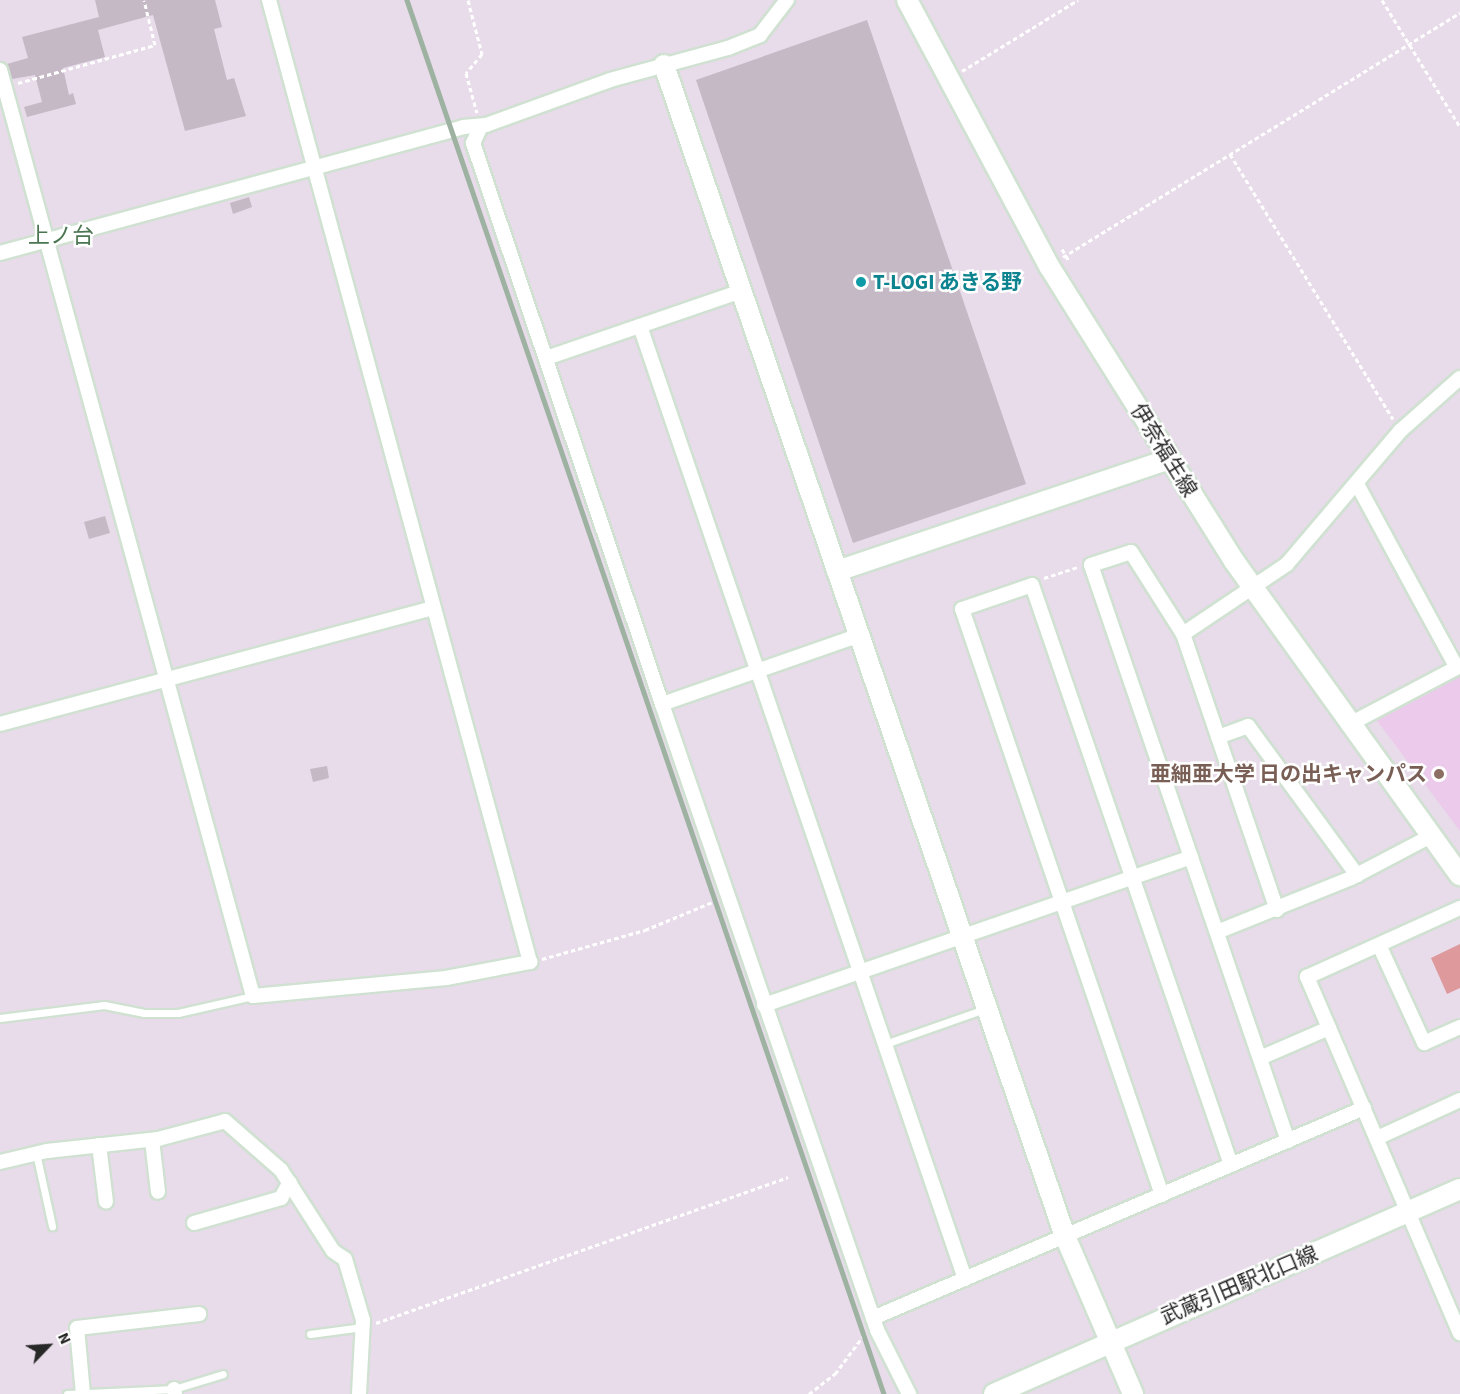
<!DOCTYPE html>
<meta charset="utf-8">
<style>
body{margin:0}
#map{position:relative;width:1460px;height:1394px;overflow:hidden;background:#e8dbea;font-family:"Source Sans 3","Noto Sans JP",sans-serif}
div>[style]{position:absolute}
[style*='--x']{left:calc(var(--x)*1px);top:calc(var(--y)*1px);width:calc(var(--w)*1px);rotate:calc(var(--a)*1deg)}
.education>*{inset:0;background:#ebcaeb}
.green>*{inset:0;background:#de999c}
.building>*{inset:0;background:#c4b9c5}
.path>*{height:3px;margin-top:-1.5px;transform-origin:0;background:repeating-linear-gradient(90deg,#fff 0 4.5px,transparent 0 7.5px)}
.roads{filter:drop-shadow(2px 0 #d0e1d2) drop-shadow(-2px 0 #d0e1d2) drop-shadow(0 2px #d0e1d2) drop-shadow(0 -2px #d0e1d2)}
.lane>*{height:7px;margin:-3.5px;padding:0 3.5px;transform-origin:3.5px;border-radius:3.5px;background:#fff}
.street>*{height:14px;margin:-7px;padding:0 7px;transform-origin:7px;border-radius:7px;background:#fff}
.secondary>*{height:20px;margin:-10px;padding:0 10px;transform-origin:10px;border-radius:10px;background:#fff}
.rail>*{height:4.5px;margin:-2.25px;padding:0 2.25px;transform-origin:2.25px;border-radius:2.25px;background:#9eb2a1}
.dots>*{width:16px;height:16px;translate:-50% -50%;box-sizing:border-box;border:3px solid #fff;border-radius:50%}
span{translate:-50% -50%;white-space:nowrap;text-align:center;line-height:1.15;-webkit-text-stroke:5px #fff;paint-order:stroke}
.culture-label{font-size:21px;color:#0d838f;font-weight:700}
.left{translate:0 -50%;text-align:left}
.street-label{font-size:21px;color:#282828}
.education-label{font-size:21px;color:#785e54;font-weight:700}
.right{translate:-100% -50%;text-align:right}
.neighbourhood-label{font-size:22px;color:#4b7651}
.north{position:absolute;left:18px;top:1316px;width:60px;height:60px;-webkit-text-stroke:4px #fff;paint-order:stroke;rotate:65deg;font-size:16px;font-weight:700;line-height:24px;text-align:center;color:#282828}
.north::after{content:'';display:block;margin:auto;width:21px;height:27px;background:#282828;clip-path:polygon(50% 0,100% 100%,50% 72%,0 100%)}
</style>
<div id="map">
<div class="education">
<div style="clip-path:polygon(1460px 676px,1460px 831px,1375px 718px)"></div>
</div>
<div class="green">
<div style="clip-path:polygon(1460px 944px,1460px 988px,1447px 994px,1431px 958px)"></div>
</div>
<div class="building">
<div style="clip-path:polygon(95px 0,215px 0,222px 27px,214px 29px,227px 80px,234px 78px,246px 116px,185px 131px,153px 15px,98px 30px,105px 57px,63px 68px,69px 95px,73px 93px,76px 104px,27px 117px,24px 107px,42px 102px,35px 75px,12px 79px,7px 64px,28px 58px,22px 37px,99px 17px)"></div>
<div style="clip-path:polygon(867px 20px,1026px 484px,853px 543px,696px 80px)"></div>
<div style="clip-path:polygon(249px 197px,252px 207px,233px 214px,230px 203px)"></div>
<div style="clip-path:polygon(105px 516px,110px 533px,89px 539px,84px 522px)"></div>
<div style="clip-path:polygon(327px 766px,329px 778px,313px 782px,310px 769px)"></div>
</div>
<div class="path">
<div style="--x:468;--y:0;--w:56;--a:75.5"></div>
<div style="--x:482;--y:54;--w:25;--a:130"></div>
<div style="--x:466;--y:73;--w:41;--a:74.6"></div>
<div style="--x:1382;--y:0;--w:149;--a:58.4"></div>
<div style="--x:962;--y:71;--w:136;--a:-31.5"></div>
<div style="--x:18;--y:83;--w:142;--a:-15.5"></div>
<div style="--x:155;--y:45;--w:46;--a:-103.7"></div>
<div style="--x:1230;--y:154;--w:311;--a:58.4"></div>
<div style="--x:1062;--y:249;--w:14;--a:60"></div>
<div style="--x:1063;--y:257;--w:466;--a:-31.6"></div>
<div style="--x:1044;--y:578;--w:36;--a:-18"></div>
<div style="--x:542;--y:959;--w:107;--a:-15.7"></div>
<div style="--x:645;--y:930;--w:76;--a:-22.5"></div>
<div style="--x:376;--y:1323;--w:437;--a:-19.5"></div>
<div style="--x:809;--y:1394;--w:33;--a:-38"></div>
<div style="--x:835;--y:1374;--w:49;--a:-53.4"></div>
</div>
<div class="roads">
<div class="lane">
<div style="--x:0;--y:1018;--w:105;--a:-7.1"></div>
<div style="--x:104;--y:1005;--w:41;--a:11.3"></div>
<div style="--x:144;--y:1013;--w:34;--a:0"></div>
<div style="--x:178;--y:1013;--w:77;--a:-12.8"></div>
<div style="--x:885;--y:1044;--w:106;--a:-19.3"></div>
<div style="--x:36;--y:1153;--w:75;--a:77.6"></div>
<div style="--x:310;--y:1334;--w:53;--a:-7.5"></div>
<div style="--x:67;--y:1394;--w:107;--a:-2.7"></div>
<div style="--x:174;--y:1389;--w:51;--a:-17"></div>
</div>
<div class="street">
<div style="--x:0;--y:70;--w:960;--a:74.72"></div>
<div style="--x:253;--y:996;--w:194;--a:-5.3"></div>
<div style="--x:446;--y:978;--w:86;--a:-10.8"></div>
<div style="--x:530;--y:962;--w:997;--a:-105.18"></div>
<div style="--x:481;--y:126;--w:19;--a:115"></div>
<div style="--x:473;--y:143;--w:592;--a:71.38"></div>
<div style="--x:662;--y:704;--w:662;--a:71.04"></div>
<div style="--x:877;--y:1330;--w:72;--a:63.4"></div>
<div style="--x:0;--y:253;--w:480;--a:-15.2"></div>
<div style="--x:463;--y:127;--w:23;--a:-5"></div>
<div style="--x:486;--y:125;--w:132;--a:-19.9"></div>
<div style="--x:610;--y:80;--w:122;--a:-15.2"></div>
<div style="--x:728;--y:48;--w:35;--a:-22"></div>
<div style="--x:760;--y:35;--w:44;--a:-52.4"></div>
<div style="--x:640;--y:326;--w:1007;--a:71.17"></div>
<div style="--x:546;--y:358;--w:207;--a:-18.9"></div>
<div style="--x:1357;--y:484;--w:209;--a:61.5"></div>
<div style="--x:1183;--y:634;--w:125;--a:-33.9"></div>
<div style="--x:1287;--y:564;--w:175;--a:-49.6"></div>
<div style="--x:1400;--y:431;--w:80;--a:-41.5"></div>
<div style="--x:662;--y:704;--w:210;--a:-19.2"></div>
<div style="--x:0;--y:724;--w:449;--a:-15"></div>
<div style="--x:1348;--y:725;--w:127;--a:-27.8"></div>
<div style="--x:1218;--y:737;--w:32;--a:-20"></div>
<div style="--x:1248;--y:726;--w:185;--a:53.8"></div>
<div style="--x:1277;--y:910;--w:292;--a:-108.8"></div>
<div style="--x:1183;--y:634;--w:97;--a:-122.4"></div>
<div style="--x:1131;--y:552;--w:42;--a:162"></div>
<div style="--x:1091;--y:565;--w:609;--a:71.12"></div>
<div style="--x:1217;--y:932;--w:144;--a:-21.9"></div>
<div style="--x:1351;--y:878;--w:90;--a:-27.7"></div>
<div style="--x:1379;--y:945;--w:108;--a:65.3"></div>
<div style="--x:1424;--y:1043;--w:39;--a:-24"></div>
<div style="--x:764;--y:1005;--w:452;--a:-19.1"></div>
<div style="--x:1329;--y:1028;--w:56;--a:-113.3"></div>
<div style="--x:1307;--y:977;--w:168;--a:-24.3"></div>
<div style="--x:1260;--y:1058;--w:75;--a:-23.5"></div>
<div style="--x:1329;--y:1028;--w:332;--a:66.8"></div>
<div style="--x:1377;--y:1138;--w:91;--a:-24.6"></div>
<div style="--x:152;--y:1140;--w:52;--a:83.4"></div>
<div style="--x:99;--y:1145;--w:57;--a:83"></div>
<div style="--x:0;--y:1162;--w:48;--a:-13.2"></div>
<div style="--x:47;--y:1151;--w:112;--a:-6.2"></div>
<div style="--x:158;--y:1139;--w:69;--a:-15"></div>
<div style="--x:225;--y:1121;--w:74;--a:41.2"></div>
<div style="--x:281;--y:1170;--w:96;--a:57.3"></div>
<div style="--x:333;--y:1251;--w:14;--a:34"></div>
<div style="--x:345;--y:1259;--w:64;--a:73.6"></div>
<div style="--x:363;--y:1320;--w:74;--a:93.1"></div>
<div style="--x:1162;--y:1195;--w:619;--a:-108.84"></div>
<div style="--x:962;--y:609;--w:74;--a:-18.9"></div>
<div style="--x:1032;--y:585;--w:613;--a:71.06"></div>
<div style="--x:194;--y:1223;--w:91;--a:-16"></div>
<div style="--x:281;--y:1198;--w:18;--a:-61"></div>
<div style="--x:873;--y:1318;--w:534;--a:-23.16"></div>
<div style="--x:174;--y:1389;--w:5;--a:79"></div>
<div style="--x:83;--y:1394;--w:66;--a:-95.2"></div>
<div style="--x:77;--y:1328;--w:123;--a:-6.5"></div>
</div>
<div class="secondary">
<div style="--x:907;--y:0;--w:302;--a:61.9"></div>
<div style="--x:1049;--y:266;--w:348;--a:57.9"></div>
<div style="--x:1234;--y:561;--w:387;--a:54.3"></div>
<div style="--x:664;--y:65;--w:1238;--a:71.1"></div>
<div style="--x:1065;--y:1236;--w:172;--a:66.7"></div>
<div style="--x:837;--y:571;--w:351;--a:-18.6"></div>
<div style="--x:994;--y:1394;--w:509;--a:-23.75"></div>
</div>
</div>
<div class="rail">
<div style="--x:407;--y:0;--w:1473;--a:71.11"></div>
</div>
<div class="dots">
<div style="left:861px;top:282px;background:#0f9aa8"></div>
<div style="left:1439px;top:774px;background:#8d6e63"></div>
</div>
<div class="culture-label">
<span class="left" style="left:873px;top:282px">T-LOGI あきる野</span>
</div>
<div class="street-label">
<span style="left:1164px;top:450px;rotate:58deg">伊奈福生線</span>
<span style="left:1239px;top:1285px;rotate:-23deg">武蔵引田駅北口線</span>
</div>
<div class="education-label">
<span class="right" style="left:1427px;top:774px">亜細亜大学 日の出キャンパス</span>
</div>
<div class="neighbourhood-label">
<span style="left:61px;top:237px">上ノ台</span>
</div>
<div class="north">N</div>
</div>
